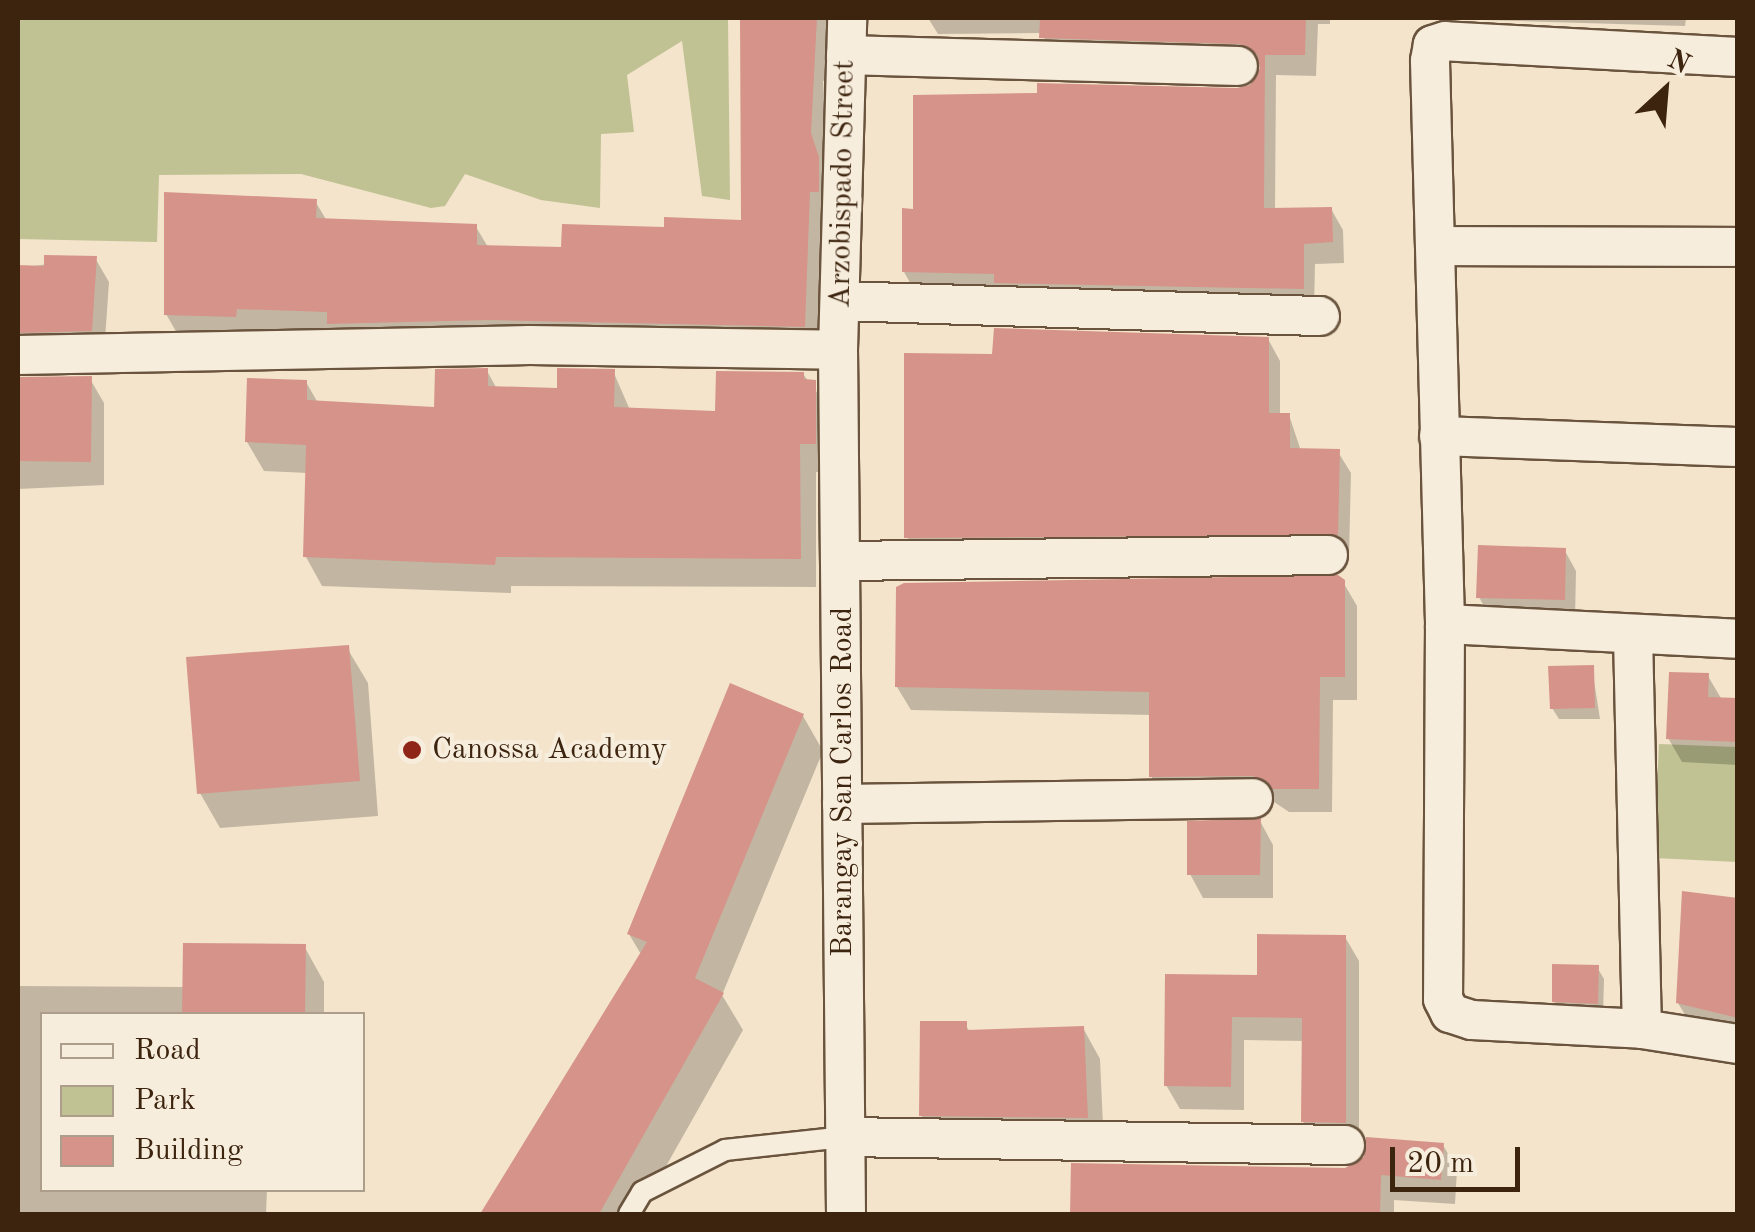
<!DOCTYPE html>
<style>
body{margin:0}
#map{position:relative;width:1755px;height:1232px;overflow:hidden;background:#f3e4cb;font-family:"Old Standard TT",serif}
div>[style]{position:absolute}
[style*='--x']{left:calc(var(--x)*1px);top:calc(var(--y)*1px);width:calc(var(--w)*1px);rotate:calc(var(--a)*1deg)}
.green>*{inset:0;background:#c0c293}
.shadow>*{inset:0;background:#0003}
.building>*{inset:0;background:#d6938a}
.roads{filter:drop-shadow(2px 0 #6a543e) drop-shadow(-2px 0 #6a543e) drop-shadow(0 2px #6a543e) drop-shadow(0 -2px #6a543e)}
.lane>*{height:20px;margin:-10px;padding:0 10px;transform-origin:10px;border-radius:10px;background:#f7eddd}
.street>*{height:38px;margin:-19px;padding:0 19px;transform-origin:19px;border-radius:19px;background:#f7eddd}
.dots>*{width:28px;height:28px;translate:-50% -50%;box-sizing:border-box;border:5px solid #f7eddd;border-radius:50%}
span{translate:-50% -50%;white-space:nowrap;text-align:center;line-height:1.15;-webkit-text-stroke:8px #f7eddd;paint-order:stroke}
.street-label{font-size:30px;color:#3d240f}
.poi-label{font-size:30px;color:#3d240f}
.left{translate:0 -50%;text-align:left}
.frame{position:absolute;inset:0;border:20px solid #3d240f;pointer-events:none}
.legend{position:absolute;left:40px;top:1012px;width:325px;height:180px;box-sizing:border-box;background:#f7eddd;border:2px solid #ad9d8b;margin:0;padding:12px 18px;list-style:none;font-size:30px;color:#3d240f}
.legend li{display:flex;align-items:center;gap:20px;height:50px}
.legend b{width:50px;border:2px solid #ad9d8b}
.north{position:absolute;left:1615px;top:40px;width:100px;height:100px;-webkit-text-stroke:8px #f7eddd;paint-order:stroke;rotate:26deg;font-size:28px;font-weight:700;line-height:40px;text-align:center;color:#3d240f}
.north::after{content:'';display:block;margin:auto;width:35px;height:45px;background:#3d240f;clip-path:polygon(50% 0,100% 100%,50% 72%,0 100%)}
.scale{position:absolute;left:1390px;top:1147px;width:130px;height:45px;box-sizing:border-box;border:5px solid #3d240f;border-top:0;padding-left:12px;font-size:30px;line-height:35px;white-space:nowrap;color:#3d240f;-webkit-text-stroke:8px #f7eddd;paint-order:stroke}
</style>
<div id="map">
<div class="green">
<div style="clip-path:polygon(18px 18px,728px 18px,730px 200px,702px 196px,682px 41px,627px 75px,634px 132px,601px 134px,600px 208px,541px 200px,465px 174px,445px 206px,431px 208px,301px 174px,159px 175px,157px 242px,18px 239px)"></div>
<div style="clip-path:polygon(1659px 744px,1737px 747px,1737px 862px,1654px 858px)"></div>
</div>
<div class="shadow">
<div style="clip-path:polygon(741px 18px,842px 18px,830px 80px,823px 81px,833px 217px,823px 217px,819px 352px,181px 340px,166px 314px,315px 201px,327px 221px,476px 227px,488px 247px,564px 249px,743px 222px)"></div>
<div style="clip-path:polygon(928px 18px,1330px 18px,1330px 24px,1318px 24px,1316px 76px,1276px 75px,1275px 210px,1331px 209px,1343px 230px,1344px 263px,1315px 264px,1314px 309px,916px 293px,904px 272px,916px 211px,1251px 87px,1262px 70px,1253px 64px,1054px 58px,1042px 33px,938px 34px)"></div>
<div style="clip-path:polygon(1412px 18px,1686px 18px,1685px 26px)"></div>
<div style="clip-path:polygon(95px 258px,109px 282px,104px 354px,18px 364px,18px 268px)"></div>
<div style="clip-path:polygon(1268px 339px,1280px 361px,1280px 415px,1289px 415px,1301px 451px,1338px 452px,1351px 473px,1349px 556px,919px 558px,907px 537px,995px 357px)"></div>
<div style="clip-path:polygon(487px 371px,497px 389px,559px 390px,613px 371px,630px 410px,717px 414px,803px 374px,831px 411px,832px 473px,816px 472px,816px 587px,511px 586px,511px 593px,322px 586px,306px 557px,308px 473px,264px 471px,247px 442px,306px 382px,318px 403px,436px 409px)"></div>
<div style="clip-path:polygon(90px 379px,104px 403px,104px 485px,18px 489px,18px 380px)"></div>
<div style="clip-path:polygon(1565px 551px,1576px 571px,1575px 619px,1490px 617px,1479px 597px)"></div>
<div style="clip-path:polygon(1343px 582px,1357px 606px,1357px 700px,1333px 700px,1332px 812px,1289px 812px,1268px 798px,1165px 800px,1151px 776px,1152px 715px,911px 710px,897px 687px)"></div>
<div style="clip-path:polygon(347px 648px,368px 683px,378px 816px,220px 828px,200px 793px)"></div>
<div style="clip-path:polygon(1592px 668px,1600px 719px,1559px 719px,1552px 708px)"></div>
<div style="clip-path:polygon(1708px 676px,1722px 700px,1738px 701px,1738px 765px,1682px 762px,1668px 738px)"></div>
<div style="clip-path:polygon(803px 716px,823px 751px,722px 995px,743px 1030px,639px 1214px,483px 1214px,642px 956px,629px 934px)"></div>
<div style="clip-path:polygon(1260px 821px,1273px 845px,1273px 898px,1203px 898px,1190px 874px)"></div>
<div style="clip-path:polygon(1738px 901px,1738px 1048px,1699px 1038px,1678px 1003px)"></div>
<div style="clip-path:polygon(1345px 937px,1359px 961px,1359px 1146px,1317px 1145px,1303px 1121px,1304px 1041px,1244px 1040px,1244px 1110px,1180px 1109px,1166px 1085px,1259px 977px)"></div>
<div style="clip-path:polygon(304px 946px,324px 982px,324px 1014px,42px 1014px,42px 1190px,267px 1190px,266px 1214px,18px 1214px,18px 986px,185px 987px)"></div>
<div style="clip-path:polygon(1597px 967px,1604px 979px,1603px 1015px,1561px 1013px,1554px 1001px)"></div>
<div style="clip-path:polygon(965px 1024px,970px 1032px,1083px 1028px,1100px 1059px,1104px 1148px,939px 1145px,921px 1115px)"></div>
<div style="clip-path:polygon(1443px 1145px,1457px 1170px,1455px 1204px,1394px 1200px,1394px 1214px,1073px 1214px,1073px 1166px,1345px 1170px)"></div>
</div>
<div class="building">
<div style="clip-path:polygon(740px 18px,817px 18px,811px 133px,819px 157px,819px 192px,810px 192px,805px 327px,490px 320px,327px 324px,327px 312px,237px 309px,236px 317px,164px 315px,164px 192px,317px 199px,316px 218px,477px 224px,477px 245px,561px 247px,562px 224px,664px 227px,664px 217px,741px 220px)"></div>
<div style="clip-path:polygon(1040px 18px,1306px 18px,1305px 55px,1265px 55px,1264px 208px,1332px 207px,1333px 242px,1304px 244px,1304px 289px,994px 283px,994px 274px,902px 272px,902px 208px,913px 209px,913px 95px,1037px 93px,1037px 83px,1237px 88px,1250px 85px,1260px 68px,1257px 54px,1239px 44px,1039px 38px)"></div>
<div style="clip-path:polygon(44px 255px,97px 256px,92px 331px,18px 333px,18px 265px,44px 266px)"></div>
<div style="clip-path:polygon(994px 328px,1269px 337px,1269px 413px,1290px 413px,1290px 448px,1340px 449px,1338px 535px,904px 538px,904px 353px,992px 354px)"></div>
<div style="clip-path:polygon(488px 368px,488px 386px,557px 388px,557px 368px,615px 369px,614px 407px,715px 411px,716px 371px,804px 372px,804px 379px,816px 380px,816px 444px,800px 444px,801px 559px,496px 557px,495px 565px,303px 557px,306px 445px,245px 442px,247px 378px,307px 380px,307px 400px,434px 407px,435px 369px)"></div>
<div style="clip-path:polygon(92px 376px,91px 462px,18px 461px,18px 377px)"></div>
<div style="clip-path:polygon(1478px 545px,1566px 548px,1565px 600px,1476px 598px)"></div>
<div style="clip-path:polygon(1338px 575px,1345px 580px,1345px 677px,1320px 677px,1319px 789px,1273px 789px,1253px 776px,1149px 777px,1149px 692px,895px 687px,896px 587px,904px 583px)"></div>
<div style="clip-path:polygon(349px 645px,360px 781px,197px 794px,186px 657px)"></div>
<div style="clip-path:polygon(1594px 665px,1595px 708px,1550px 709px,1548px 666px)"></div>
<div style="clip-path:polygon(1669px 672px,1709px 673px,1708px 697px,1738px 698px,1738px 742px,1666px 739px)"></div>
<div style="clip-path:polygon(730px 683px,804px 714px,695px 978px,724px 993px,599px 1214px,480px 1214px,647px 942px,627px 934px)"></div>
<div style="clip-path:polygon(1261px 818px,1260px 875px,1187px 875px,1187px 821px)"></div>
<div style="clip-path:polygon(1682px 891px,1738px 898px,1738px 1018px,1676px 1003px)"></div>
<div style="clip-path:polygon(1257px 934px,1346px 935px,1346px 1123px,1301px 1122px,1302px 1018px,1232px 1017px,1231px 1087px,1164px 1086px,1165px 974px,1257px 975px)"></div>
<div style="clip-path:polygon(183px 943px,306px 944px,305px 1014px,182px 1014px)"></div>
<div style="clip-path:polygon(1552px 964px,1599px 965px,1598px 1004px,1552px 1002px)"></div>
<div style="clip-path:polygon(920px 1021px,967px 1021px,967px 1030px,1084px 1026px,1088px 1118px,919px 1116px)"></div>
<div style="clip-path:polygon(1366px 1137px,1444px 1143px,1441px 1180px,1381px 1175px,1380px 1214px,1070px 1214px,1071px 1163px,1345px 1168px,1364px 1157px)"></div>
</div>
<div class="roads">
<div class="lane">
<div style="--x:629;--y:1214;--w:26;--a:-59"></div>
<div style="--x:642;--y:1192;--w:93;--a:-26.8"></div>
<div style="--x:725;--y:1150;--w:121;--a:-6.2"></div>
</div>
<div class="street">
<div style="--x:846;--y:55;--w:392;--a:1.6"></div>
<div style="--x:1738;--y:57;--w:293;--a:-176.9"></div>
<div style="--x:1445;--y:41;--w:13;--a:162"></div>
<div style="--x:1433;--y:45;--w:16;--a:101"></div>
<div style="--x:1430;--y:61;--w:563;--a:88.47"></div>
<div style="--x:1445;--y:624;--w:375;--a:90.3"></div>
<div style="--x:1443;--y:999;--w:16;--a:63"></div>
<div style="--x:1450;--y:1013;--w:23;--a:18"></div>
<div style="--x:1472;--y:1020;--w:170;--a:3"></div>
<div style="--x:1642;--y:1029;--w:97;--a:8.9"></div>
<div style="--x:1440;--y:246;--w:298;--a:0.2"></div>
<div style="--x:840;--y:301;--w:480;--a:1.8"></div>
<div style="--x:18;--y:355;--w:512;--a:-1.12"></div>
<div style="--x:530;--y:345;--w:308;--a:0.9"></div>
<div style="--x:1439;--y:436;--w:299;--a:2.1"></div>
<div style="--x:842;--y:561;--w:486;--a:-0.7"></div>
<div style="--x:1445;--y:624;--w:293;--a:2.9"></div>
<div style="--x:1633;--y:635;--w:394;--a:88.7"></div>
<div style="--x:842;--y:804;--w:411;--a:-0.8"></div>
<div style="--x:845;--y:1137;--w:500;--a:0.92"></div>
<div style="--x:846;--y:1214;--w:864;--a:-90.53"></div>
<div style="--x:838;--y:350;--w:332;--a:-88.4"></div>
</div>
</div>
<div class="dots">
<div style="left:412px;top:750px;background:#8f2418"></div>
</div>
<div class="street-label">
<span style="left:843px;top:184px;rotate:-89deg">Arzobispado Street</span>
<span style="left:843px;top:782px;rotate:-90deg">Barangay San Carlos Road</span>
</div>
<div class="poi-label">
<span class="left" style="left:432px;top:750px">Canossa Academy</span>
</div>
<div class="frame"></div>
<ul class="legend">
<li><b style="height:12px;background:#f7eddd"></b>Road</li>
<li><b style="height:28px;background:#c0c293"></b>Park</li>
<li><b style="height:28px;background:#d6938a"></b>Building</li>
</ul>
<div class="north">N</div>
<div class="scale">20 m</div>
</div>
